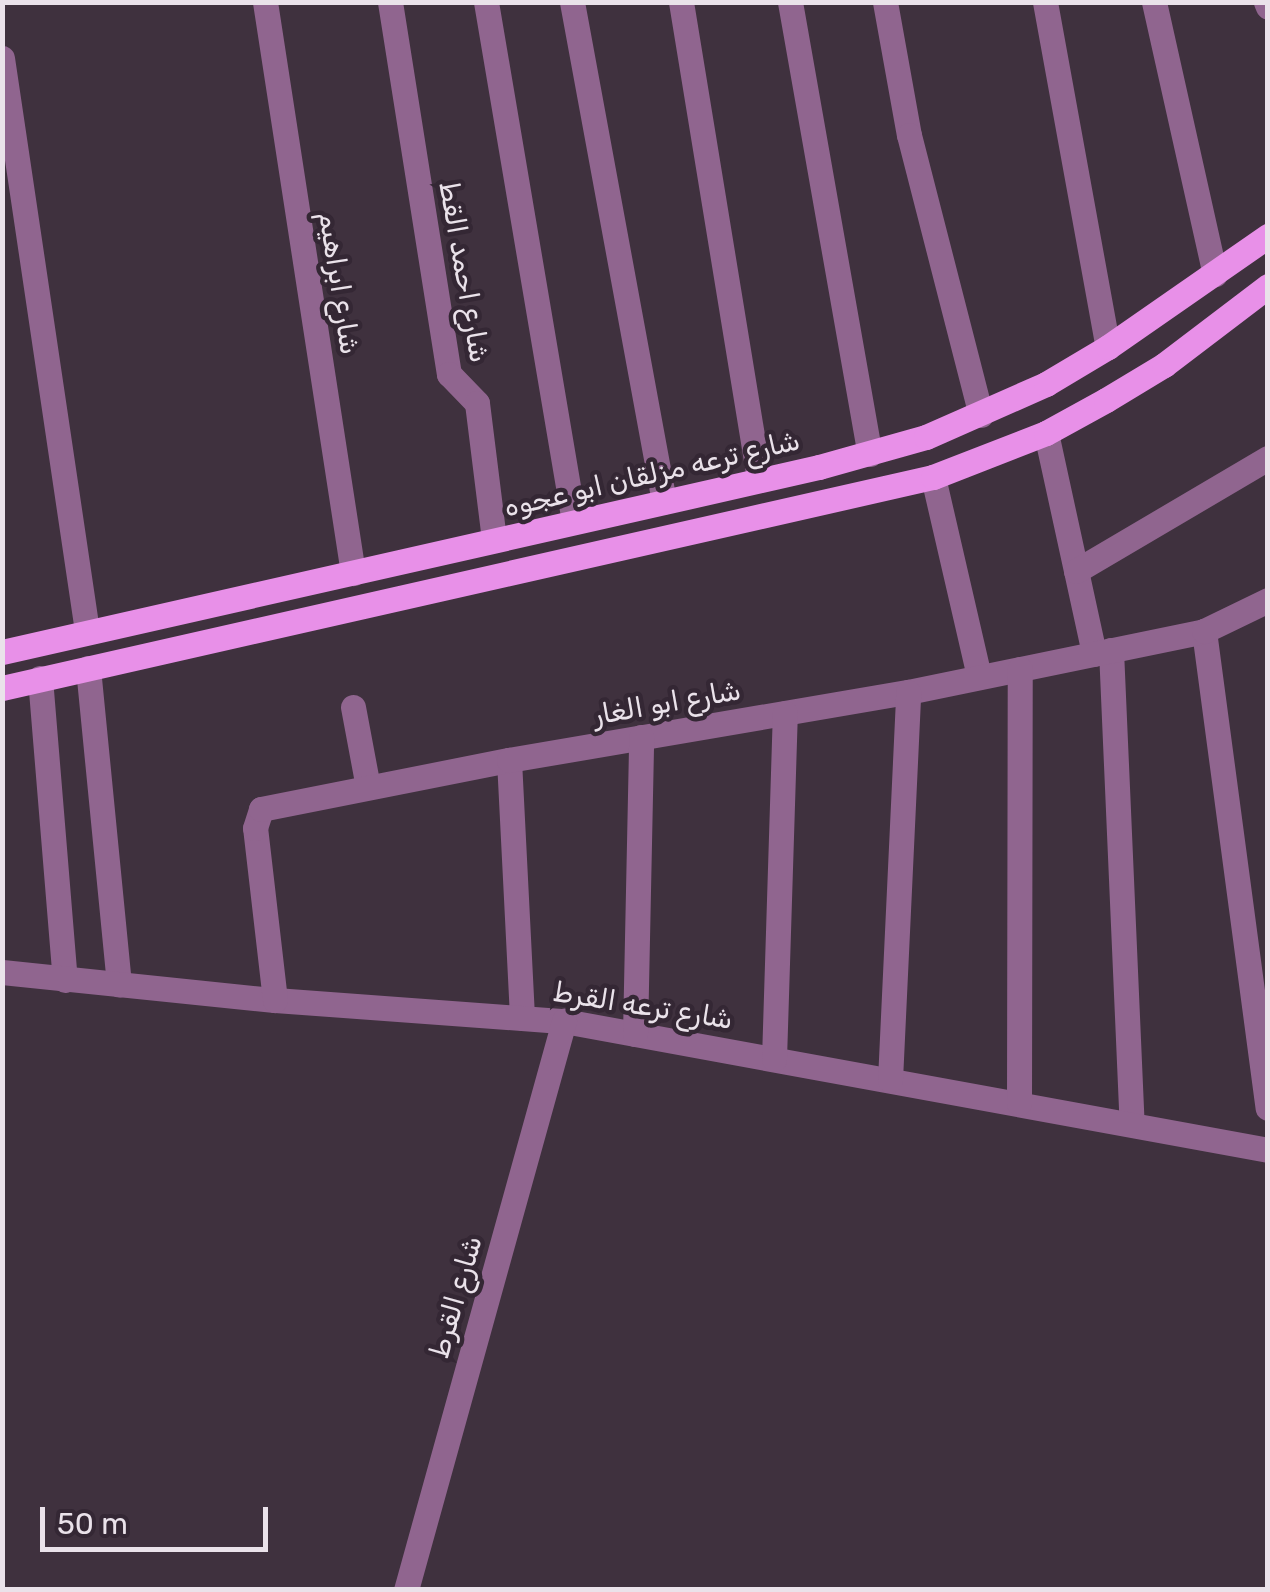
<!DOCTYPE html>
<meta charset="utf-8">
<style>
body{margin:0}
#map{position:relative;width:1270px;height:1592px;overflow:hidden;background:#3f313e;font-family:Rubik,Cairo,sans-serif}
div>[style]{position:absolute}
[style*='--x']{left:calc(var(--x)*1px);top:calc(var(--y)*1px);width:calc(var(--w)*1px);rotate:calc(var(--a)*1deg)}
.minor>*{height:25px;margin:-12.5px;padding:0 12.5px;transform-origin:12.5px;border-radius:12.5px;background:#90658f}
.major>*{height:25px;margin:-12.5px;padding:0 12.5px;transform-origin:12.5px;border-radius:12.5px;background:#e890e8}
span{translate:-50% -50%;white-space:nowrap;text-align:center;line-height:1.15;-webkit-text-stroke:9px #342734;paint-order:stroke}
.street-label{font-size:28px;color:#eae2ea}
.frame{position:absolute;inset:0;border:5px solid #eae2ea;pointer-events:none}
.scale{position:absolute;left:40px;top:1507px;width:228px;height:45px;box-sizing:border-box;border:5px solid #eae2ea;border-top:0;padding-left:12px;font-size:30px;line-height:35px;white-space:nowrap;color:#eae2ea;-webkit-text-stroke:8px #342734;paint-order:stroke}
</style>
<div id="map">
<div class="minor">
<div style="--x:265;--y:2;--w:578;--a:81.24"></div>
<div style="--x:390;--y:2;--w:377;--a:81"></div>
<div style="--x:449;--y:374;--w:40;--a:46"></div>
<div style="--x:477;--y:403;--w:138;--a:82.9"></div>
<div style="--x:486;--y:2;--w:527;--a:80.39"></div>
<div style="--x:572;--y:2;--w:508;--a:79.57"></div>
<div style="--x:681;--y:2;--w:484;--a:80.7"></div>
<div style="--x:790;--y:2;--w:459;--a:80"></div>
<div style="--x:885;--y:2;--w:135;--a:79.8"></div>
<div style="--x:909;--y:135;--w:289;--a:75.6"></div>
<div style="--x:1045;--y:2;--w:351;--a:79.7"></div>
<div style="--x:1154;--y:2;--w:279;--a:77.4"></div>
<div style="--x:1266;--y:2;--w:5;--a:68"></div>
<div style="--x:2;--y:58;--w:579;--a:81.56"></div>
<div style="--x:1046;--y:433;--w:226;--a:77.7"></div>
<div style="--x:933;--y:477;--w:205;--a:77"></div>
<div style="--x:1076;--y:571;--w:223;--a:-30.5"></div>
<div style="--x:1204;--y:631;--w:481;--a:82.4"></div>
<div style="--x:1111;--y:650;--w:473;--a:87.5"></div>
<div style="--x:88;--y:668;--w:318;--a:84.4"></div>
<div style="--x:40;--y:678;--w:303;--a:85.3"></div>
<div style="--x:353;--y:707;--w:81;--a:79.4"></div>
<div style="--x:509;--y:760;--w:258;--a:87.1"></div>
<div style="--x:2;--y:972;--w:274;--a:5.9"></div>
<div style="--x:275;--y:1000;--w:290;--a:4.2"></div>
<div style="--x:564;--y:1021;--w:716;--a:10.38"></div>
<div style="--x:275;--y:1000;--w:173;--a:-96.6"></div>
<div style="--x:255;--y:828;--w:20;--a:-72"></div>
<div style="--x:261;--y:809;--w:253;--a:-11.2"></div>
<div style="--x:509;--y:760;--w:405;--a:-9.7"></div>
<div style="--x:908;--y:692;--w:302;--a:-11.6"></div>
<div style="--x:1204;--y:631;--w:71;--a:-25.8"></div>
<div style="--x:635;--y:1034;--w:297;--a:-88.8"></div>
<div style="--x:774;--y:1059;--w:346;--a:-88.2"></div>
<div style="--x:890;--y:1080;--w:388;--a:-87.3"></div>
<div style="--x:1019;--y:1103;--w:434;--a:-89.9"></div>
<div style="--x:406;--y:1590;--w:591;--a:-74.48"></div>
</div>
<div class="major">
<div style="--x:2;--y:652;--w:838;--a:-12.76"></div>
<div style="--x:819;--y:467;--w:111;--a:-15.7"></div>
<div style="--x:926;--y:437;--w:131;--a:-23.8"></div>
<div style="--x:1046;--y:384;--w:72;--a:-30.8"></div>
<div style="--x:1108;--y:347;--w:195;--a:-34.8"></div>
<div style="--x:2;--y:688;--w:955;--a:-12.77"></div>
<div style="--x:933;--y:477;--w:121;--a:-21.3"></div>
<div style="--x:1046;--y:433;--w:68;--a:-28.8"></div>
<div style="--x:1106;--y:400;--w:68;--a:-31.1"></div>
<div style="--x:1164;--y:365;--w:131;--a:-37.2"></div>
</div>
<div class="street-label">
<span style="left:464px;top:272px;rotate:80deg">شارع احمد القط</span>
<span style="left:339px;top:283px;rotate:81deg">شارع ابراهيم</span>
<span style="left:652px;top:474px;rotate:-13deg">شارع ترعه مزلقان ابو عجوه</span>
<span style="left:667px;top:703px;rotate:-10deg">شارع ابو الغار</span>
<span style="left:643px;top:1006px;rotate:9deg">شارع ترعه القرط</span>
<span style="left:456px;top:1297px;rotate:-74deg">شارع القرط</span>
</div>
<div class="frame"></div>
<div class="scale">50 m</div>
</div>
